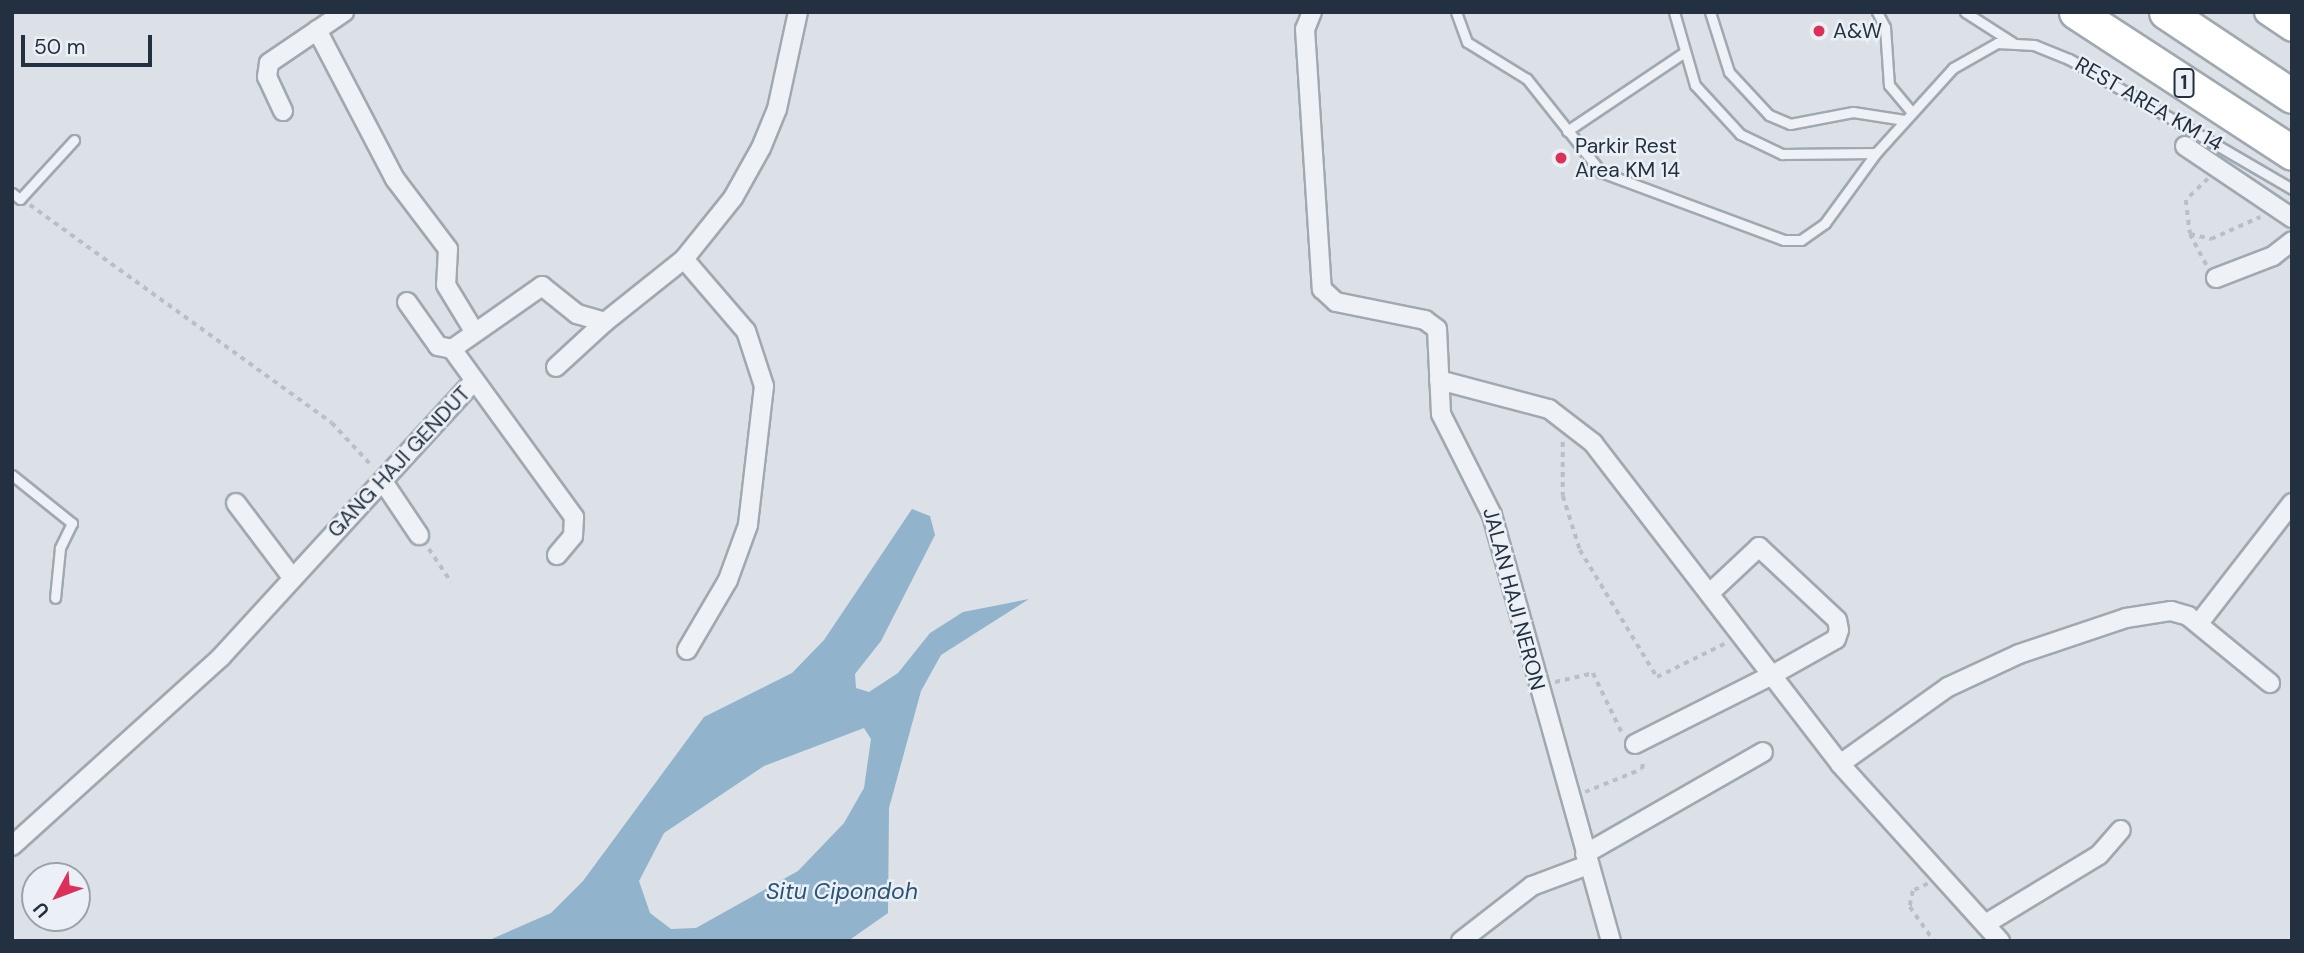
<!DOCTYPE html>
<style>
body{margin:0}
#map{position:relative;width:2304px;height:953px;overflow:hidden;background:#dbe1e7;font-family:"DM Sans",sans-serif}
div>[style]{position:absolute}
[style*='--x']{left:calc(var(--x)*1px);top:calc(var(--y)*1px);width:calc(var(--w)*1px);rotate:calc(var(--a)*1deg)}
.water>*{inset:0;background:#91b3cc}
.path>*{height:3.5px;margin-top:-1.75px;transform-origin:0;background:repeating-linear-gradient(90deg,#b9bfc6 0 5px,transparent 0 10px)}
.roads{filter:drop-shadow(2px 0 #a0a8b1) drop-shadow(-2px 0 #a0a8b1) drop-shadow(0 2px #a0a8b1) drop-shadow(0 -2px #a0a8b1)}
.lane>*{height:9px;margin:-4.5px;padding:0 4.5px;transform-origin:4.5px;border-radius:4.5px;background:#eef1f5}
.street>*{height:18px;margin:-9px;padding:0 9px;transform-origin:9px;border-radius:9px;background:#eef1f5}
.secondary>*{height:24px;margin:-12px;padding:0 12px;transform-origin:12px;border-radius:12px;background:#fff}
.highway>*{height:33px;margin:-16.5px;padding:0 16.5px;transform-origin:16.5px;border-radius:16.5px;background:#fff}
.dots>*{width:19px;height:19px;translate:-50% -50%;box-sizing:border-box;border:4px solid #eaf0f5;border-radius:50%}
span{translate:-50% -50%;white-space:nowrap;text-align:center;line-height:1.15;-webkit-text-stroke:5px #eaf0f5;paint-order:stroke}
.shield-label span{padding:2px 5px;background:#eaf0f5;border:2px solid;border-radius:5px;-webkit-text-stroke-width:0}
.shield-label{font-size:19px;color:#23303f;font-weight:700}
.poi-label{font-size:21px;color:#23303f}
.left{translate:0 -50%;text-align:left}
.street-label{font-size:21px;color:#23303f}
.water-label{font-size:23px;color:#2a5376;font-style:italic}
.frame{position:absolute;inset:0;border:14px solid #23303f;pointer-events:none}
.north{position:absolute;left:21px;top:862px;width:70px;height:70px;box-sizing:border-box;background:#eaf0f5;border:2px solid #9aa3ac;border-radius:50%;rotate:229deg;font-size:19px;font-weight:700;line-height:28px;text-align:center;color:#23303f}
.north::after{content:'';display:block;margin:auto;width:24px;height:32px;background:#dc3059;clip-path:polygon(50% 0,100% 100%,50% 72%,0 100%)}
.scale{position:absolute;left:21px;top:35px;width:131px;height:32px;box-sizing:border-box;border:4px solid #23303f;border-top:0;padding-left:9px;font-size:21px;line-height:24px;white-space:nowrap;color:#23303f;-webkit-text-stroke:5px #eaf0f5;paint-order:stroke}
</style>
<div id="map">
<div class="water">
<div style="clip-path:polygon(evenodd,912px 509px,930px 516px,935px 535px,881px 641px,855px 674px,856px 688px,869px 692px,898px 673px,930px 633px,963px 612px,1029px 599px,941px 655px,921px 691px,889px 808px,888px 913px,848px 941px,487px 941px,551px 913px,583px 881px,704px 717px,792px 673px,824px 640px,912px 509px,864px 728px,871px 739px,864px 788px,844px 823px,798px 871px,696px 928px,671px 929px,650px 913px,639px 881px,664px 833px,764px 766px,864px 728px)"></div>
</div>
<div class="path">
<div style="--x:2208;--y:179;--w:30;--a:136"></div>
<div style="--x:2186;--y:200;--w:34;--a:83"></div>
<div style="--x:2190;--y:234;--w:22;--a:13"></div>
<div style="--x:2211;--y:239;--w:54;--a:-24.2"></div>
<div style="--x:30;--y:205;--w:372;--a:35.8"></div>
<div style="--x:332;--y:423;--w:60;--a:47"></div>
<div style="--x:2190;--y:234;--w:36;--a:62"></div>
<div style="--x:1563;--y:442;--w:54;--a:90"></div>
<div style="--x:1563;--y:496;--w:57;--a:72.5"></div>
<div style="--x:1580;--y:550;--w:149;--a:58.8"></div>
<div style="--x:1657;--y:677;--w:77;--a:-26.2"></div>
<div style="--x:429;--y:549;--w:40;--a:56"></div>
<div style="--x:1555;--y:682;--w:39;--a:-13"></div>
<div style="--x:1593;--y:673;--w:67;--a:64.2"></div>
<div style="--x:1585;--y:792;--w:61;--a:-22"></div>
<div style="--x:1642;--y:769;--w:9;--a:-84"></div>
<div style="--x:1928;--y:884;--w:17;--a:155"></div>
<div style="--x:1913;--y:891;--w:16;--a:101"></div>
<div style="--x:1910;--y:907;--w:42;--a:54.8"></div>
</div>
<div class="roads">
<div class="lane">
<div style="--x:1456;--y:12;--w:32;--a:70"></div>
<div style="--x:1467;--y:42;--w:70;--a:31.7"></div>
<div style="--x:1527;--y:79;--w:119;--a:51.5"></div>
<div style="--x:1601;--y:172;--w:195;--a:20.4"></div>
<div style="--x:1784;--y:240;--w:17;--a:0"></div>
<div style="--x:1801;--y:240;--w:29;--a:-35"></div>
<div style="--x:1825;--y:223;--w:87;--a:-53.9"></div>
<div style="--x:1876;--y:153;--w:115;--a:-47.8"></div>
<div style="--x:1953;--y:68;--w:51;--a:-29.6"></div>
<div style="--x:1997;--y:43;--w:37;--a:3"></div>
<div style="--x:2034;--y:45;--w:38;--a:22"></div>
<div style="--x:2069;--y:59;--w:258;--a:30.2"></div>
<div style="--x:1674;--y:12;--w:76;--a:74"></div>
<div style="--x:1695;--y:85;--w:67;--a:47.4"></div>
<div style="--x:1740;--y:134;--w:47;--a:25.5"></div>
<div style="--x:1782;--y:154;--w:94;--a:-0.6"></div>
<div style="--x:1710;--y:12;--w:63;--a:72.4"></div>
<div style="--x:1729;--y:72;--w:59;--a:47.1"></div>
<div style="--x:1769;--y:115;--w:23;--a:23"></div>
<div style="--x:1790;--y:124;--w:64;--a:-10.8"></div>
<div style="--x:1853;--y:112;--w:52;--a:8.9"></div>
<div style="--x:1877;--y:12;--w:17;--a:62"></div>
<div style="--x:1885;--y:27;--w:58;--a:86.1"></div>
<div style="--x:1889;--y:85;--w:35;--a:50"></div>
<div style="--x:1965;--y:12;--w:56;--a:32.6"></div>
<div style="--x:1567;--y:131;--w:140;--a:-33.9"></div>
<div style="--x:12;--y:193;--w:10;--a:37"></div>
<div style="--x:20;--y:199;--w:80;--a:-47.5"></div>
<div style="--x:12;--y:475;--w:77;--a:38.7"></div>
<div style="--x:72;--y:523;--w:28;--a:116"></div>
<div style="--x:60;--y:548;--w:50;--a:95.7"></div>
</div>
<div class="street">
<div style="--x:1312;--y:12;--w:18;--a:112"></div>
<div style="--x:1305;--y:29;--w:261;--a:86.3"></div>
<div style="--x:1322;--y:289;--w:19;--a:43"></div>
<div style="--x:1336;--y:302;--w:91;--a:11.4"></div>
<div style="--x:1425;--y:320;--w:15;--a:37"></div>
<div style="--x:1437;--y:329;--w:85;--a:87.3"></div>
<div style="--x:1441;--y:414;--w:113;--a:63.2"></div>
<div style="--x:1492;--y:515;--w:442;--a:74.4"></div>
<div style="--x:317;--y:30;--w:168;--a:62.4"></div>
<div style="--x:395;--y:179;--w:88;--a:52.9"></div>
<div style="--x:448;--y:249;--w:36;--a:93"></div>
<div style="--x:446;--y:285;--w:54;--a:58.7"></div>
<div style="--x:283;--y:111;--w:38;--a:-115"></div>
<div style="--x:267;--y:77;--w:14;--a:-82"></div>
<div style="--x:269;--y:63;--w:91;--a:-34.2"></div>
<div style="--x:2185;--y:146;--w:129;--a:33.9"></div>
<div style="--x:684;--y:259;--w:95;--a:49.3"></div>
<div style="--x:746;--y:331;--w:58;--a:71.9"></div>
<div style="--x:764;--y:386;--w:140;--a:96.6"></div>
<div style="--x:748;--y:525;--w:59;--a:110"></div>
<div style="--x:728;--y:580;--w:81;--a:120.4"></div>
<div style="--x:2216;--y:278;--w:61;--a:-21.1"></div>
<div style="--x:2273;--y:256;--w:24;--a:-38"></div>
<div style="--x:407;--y:302;--w:54;--a:54.8"></div>
<div style="--x:438;--y:346;--w:14;--a:12"></div>
<div style="--x:452;--y:349;--w:110;--a:-35"></div>
<div style="--x:542;--y:286;--w:45;--a:38.7"></div>
<div style="--x:577;--y:314;--w:29;--a:16"></div>
<div style="--x:605;--y:322;--w:101;--a:-38.6"></div>
<div style="--x:684;--y:259;--w:78;--a:-51.2"></div>
<div style="--x:733;--y:198;--w:57;--a:-60.8"></div>
<div style="--x:761;--y:148;--w:42;--a:-67.7"></div>
<div style="--x:777;--y:109;--w:99;--a:-77.8"></div>
<div style="--x:452;--y:349;--w:208;--a:54"></div>
<div style="--x:574;--y:517;--w:19;--a:93"></div>
<div style="--x:573;--y:536;--w:25;--a:130"></div>
<div style="--x:556;--y:367;--w:67;--a:-42.6"></div>
<div style="--x:1439;--y:380;--w:114;--a:14.8"></div>
<div style="--x:1549;--y:409;--w:56;--a:37.7"></div>
<div style="--x:1593;--y:443;--w:405;--a:52.4"></div>
<div style="--x:1840;--y:764;--w:239;--a:47.9"></div>
<div style="--x:384;--y:483;--w:63;--a:56.1"></div>
<div style="--x:236;--y:503;--w:91;--a:53"></div>
<div style="--x:2199;--y:623;--w:152;--a:-52.2"></div>
<div style="--x:1635;--y:744;--w:156;--a:-26.7"></div>
<div style="--x:1774;--y:674;--w:71;--a:-29.4"></div>
<div style="--x:1836;--y:639;--w:9;--a:-72"></div>
<div style="--x:1839;--y:630;--w:10;--a:-101"></div>
<div style="--x:1837;--y:620;--w:107;--a:-136.9"></div>
<div style="--x:1759;--y:547;--w:64;--a:136.9"></div>
<div style="--x:1840;--y:764;--w:133;--a:-35.5"></div>
<div style="--x:1948;--y:687;--w:78;--a:-24.9"></div>
<div style="--x:2019;--y:654;--w:113;--a:-18.6"></div>
<div style="--x:2126;--y:618;--w:46;--a:-8.8"></div>
<div style="--x:2171;--y:611;--w:18;--a:16"></div>
<div style="--x:2188;--y:616;--w:106;--a:39.3"></div>
<div style="--x:12;--y:846;--w:282;--a:-42.1"></div>
<div style="--x:221;--y:657;--w:373;--a:-47.5"></div>
<div style="--x:1585;--y:854;--w:205;--a:-29.8"></div>
<div style="--x:1987;--y:923;--w:131;--a:-31.3"></div>
<div style="--x:2099;--y:855;--w:33;--a:-49"></div>
<div style="--x:1461;--y:941;--w:90;--a:-37.8"></div>
<div style="--x:1532;--y:886;--w:60;--a:-20.6"></div>
</div>
<div class="secondary">
<div style="--x:2267;--y:12;--w:30;--a:34"></div>
</div>
<div class="highway">
<div style="--x:2076;--y:12;--w:258;--a:33.1"></div>
<div style="--x:2166;--y:12;--w:151;--a:33.7"></div>
</div>
</div>
<div class="dots">
<div style="left:1819px;top:31px;background:#dc3059"></div>
<div style="left:1561px;top:158px;background:#dc3059"></div>
</div>
<div class="shield-label">
<span style="left:2184px;top:83px">1</span>
</div>
<div class="poi-label">
<span class="left" style="left:1833px;top:31px">A&amp;W</span>
<span class="left" style="left:1575px;top:158px">Parkir Rest<br>Area KM 14</span>
</div>
<div class="street-label">
<span style="left:2149px;top:104px;rotate:30deg">REST AREA KM 14</span>
<span style="left:399px;top:462px;rotate:-47deg">GANG HAJI GENDUT</span>
<span style="left:1514px;top:599px;rotate:75deg">JALAN HAJI NERON</span>
</div>
<div class="water-label">
<span style="left:842px;top:891px">Situ Cipondoh</span>
</div>
<div class="frame"></div>
<div class="north">U</div>
<div class="scale">50 m</div>
</div>
